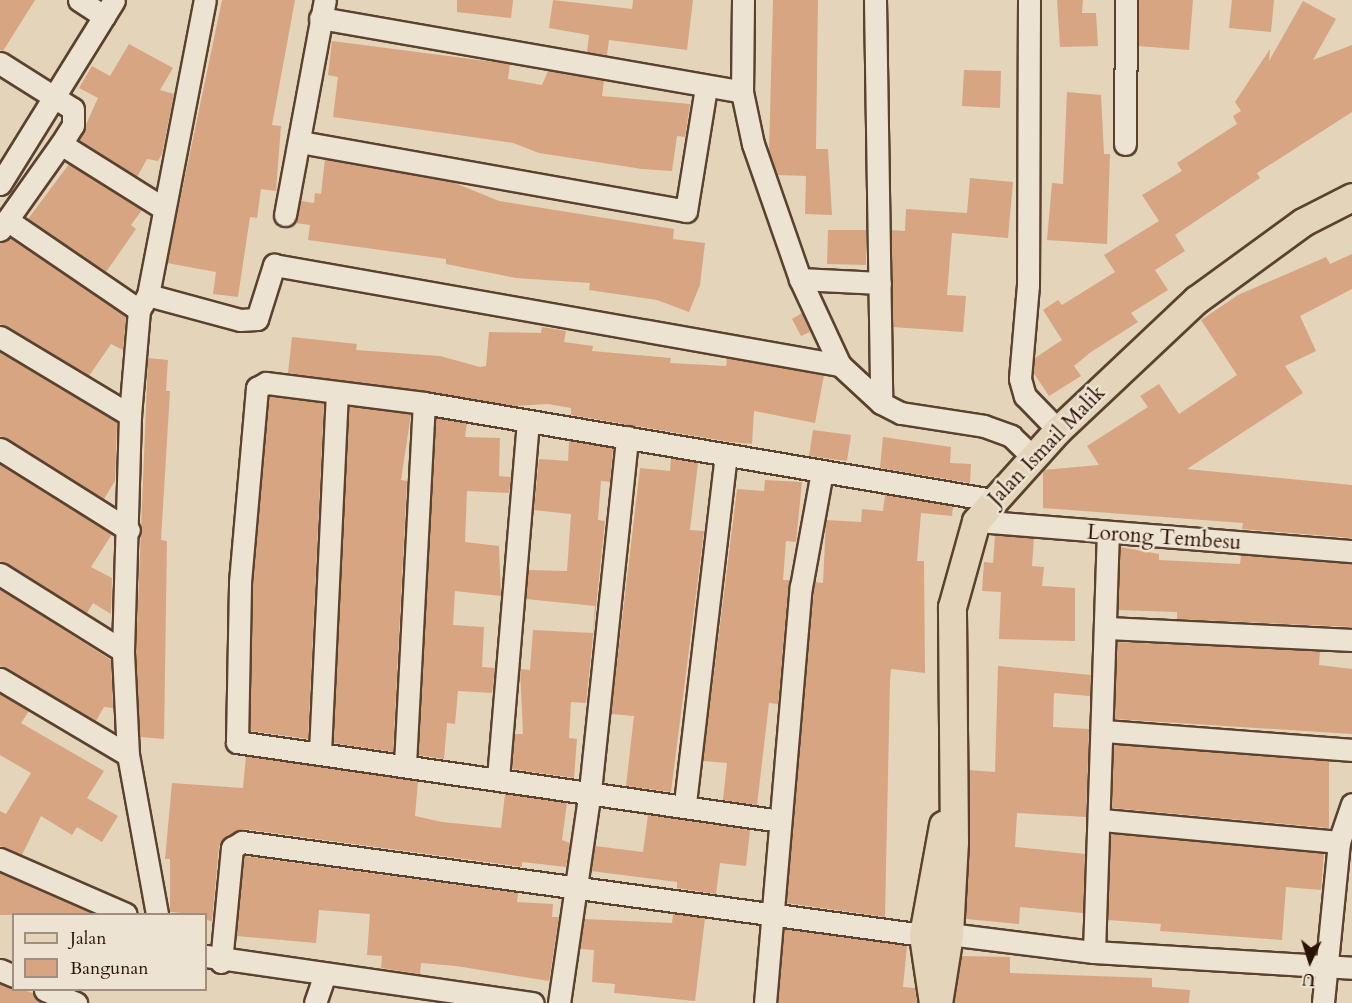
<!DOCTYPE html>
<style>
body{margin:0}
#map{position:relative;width:1352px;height:1003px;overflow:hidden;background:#e3d4ba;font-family:Cardo,serif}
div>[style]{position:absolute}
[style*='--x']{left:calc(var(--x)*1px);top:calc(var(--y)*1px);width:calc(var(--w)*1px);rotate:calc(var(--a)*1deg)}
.building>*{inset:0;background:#d8a583}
.roads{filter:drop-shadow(2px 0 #5a422e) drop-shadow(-2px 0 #5a422e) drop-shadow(0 2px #5a422e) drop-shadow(0 -2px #5a422e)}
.minor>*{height:21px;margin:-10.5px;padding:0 10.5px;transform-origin:10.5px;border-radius:10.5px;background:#ede3d2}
.major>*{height:27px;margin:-13.5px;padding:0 13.5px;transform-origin:13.5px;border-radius:13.5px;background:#e3d4ba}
span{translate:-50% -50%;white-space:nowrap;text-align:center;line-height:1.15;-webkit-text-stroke:5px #ede3d2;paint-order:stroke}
.street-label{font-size:21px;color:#2c1200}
.legend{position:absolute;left:12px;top:913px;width:195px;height:78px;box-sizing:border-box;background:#ede3d2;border:2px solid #a08f7e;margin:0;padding:8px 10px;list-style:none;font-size:18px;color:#2c1200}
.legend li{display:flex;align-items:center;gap:12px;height:30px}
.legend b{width:30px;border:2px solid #a08f7e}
.north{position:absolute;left:1280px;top:931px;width:60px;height:60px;-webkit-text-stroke:4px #ede3d2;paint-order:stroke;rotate:184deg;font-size:16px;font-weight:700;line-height:24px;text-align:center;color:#2c1200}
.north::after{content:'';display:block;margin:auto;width:21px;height:27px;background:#2c1200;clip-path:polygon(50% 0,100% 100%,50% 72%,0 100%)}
</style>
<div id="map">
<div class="building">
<div style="clip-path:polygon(0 0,35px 0,3px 51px,0 50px)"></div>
<div style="clip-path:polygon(222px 0,295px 0,272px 125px,281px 126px,276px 191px,261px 189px,257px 218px,250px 217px,238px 297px,213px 294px,216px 272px,167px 263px)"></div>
<div style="clip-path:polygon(457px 0,513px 0,511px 18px,457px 12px)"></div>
<div style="clip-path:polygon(553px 0,632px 9px,633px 0,693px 0,687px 50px,609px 40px,607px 55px,587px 52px,589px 35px,549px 28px)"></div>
<div style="clip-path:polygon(773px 0,818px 0,816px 149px,828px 149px,832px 215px,805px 214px,806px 176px,777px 175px,769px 152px)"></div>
<div style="clip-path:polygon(1057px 0,1083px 0,1082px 13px,1096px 13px,1098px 46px,1060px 47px)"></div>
<div style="clip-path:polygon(1139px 0,1193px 0,1189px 50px,1138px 46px)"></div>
<div style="clip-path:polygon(1232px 0,1274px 0,1271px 32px,1229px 28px)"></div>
<div style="clip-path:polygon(1303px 1px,1336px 19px,1313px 60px,1352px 45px,1352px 112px,1257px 173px,1260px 178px,1175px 235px,1185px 251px,1155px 270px,1168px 290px,1131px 313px,1138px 322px,1091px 352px,1074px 366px,1081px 376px,1049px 396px,1033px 372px,1035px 358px,1062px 340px,1043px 310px,1058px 300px,1062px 305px,1115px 272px,1104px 255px,1159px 221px,1142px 195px,1182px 171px,1177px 163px,1237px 124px,1233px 116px,1241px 111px,1235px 102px,1270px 49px,1269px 61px)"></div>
<div style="clip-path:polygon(332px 41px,510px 64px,508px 79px,542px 85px,548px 71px,604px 81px,602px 96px,690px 104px,685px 137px,677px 136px,672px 171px,642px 169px,539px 153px,513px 143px,333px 117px,338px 77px,328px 75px)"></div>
<div style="clip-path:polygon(129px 44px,173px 68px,160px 90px,174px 94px,162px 154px,158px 161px,147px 159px,137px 177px,79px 140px,98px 98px,79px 88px,92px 66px,110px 76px)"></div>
<div style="clip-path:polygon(964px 70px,1001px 71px,1000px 108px,962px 106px)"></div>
<div style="clip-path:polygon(1067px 92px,1101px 95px,1104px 154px,1110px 154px,1107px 244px,1047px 240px,1052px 183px,1063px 184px)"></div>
<div style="clip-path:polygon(325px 159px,455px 183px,499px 201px,674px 229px,673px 239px,705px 243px,700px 285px,689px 312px,657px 300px,589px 290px,590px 283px,516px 278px,446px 264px,446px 259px,308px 240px,310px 225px,295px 223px,301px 201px,314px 203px,315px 193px,321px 194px)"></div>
<div style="clip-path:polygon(69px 164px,142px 210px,131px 225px,136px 229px,106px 272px,28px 219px)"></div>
<div style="clip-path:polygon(970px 178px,1013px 182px,1008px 238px,952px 233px,947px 295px,966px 296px,963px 332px,893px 327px,891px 230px,905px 231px,906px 209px,967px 213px)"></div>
<div style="clip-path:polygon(828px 230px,866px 230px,866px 265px,827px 264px)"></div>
<div style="clip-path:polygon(10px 238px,126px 316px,123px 350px,111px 344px,89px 376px,0 324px,0 243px)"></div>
<div style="clip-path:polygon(1352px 254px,1352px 289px,1300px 316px,1316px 351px,1285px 366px,1303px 393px,1187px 469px,1352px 485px,1352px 538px,1242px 529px,1243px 523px,1043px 508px,1043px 470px,1099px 465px,1087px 446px,1148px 407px,1140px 396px,1159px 384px,1179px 414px,1237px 375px,1201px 320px,1238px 295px,1326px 257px,1330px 264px)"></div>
<div style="clip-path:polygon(802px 313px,810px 332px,801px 336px,792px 319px)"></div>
<div style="clip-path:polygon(542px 327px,566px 331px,564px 342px,593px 346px,592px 351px,671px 358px,670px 363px,726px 366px,727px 358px,824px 375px,815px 423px,754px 411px,752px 444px,730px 442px,571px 415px,571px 408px,548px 404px,515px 406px,288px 373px,292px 337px,357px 344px,356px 350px,440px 356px,480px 367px,486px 366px,489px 332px,541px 333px)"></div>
<div style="clip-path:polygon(0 352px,117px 422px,115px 481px,104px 499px,0 436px)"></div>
<div style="clip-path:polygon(148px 358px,168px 360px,166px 391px,170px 391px,161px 540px,167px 541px,164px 739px,140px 737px,136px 651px)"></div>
<div style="clip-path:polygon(269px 396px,324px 403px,308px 739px,250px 731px,253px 583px)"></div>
<div style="clip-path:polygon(349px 406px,411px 414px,401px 480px,407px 481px,393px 752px,333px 743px)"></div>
<div style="clip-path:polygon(436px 418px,467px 423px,465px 437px,500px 438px,499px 476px,511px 477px,509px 493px,467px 491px,465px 542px,499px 546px,501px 596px,455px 591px,453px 625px,484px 627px,482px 667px,495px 668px,492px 693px,458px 691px,455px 724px,447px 723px,444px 759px,418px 755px)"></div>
<div style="clip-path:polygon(813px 430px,851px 435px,847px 461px,809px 456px)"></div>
<div style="clip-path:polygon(883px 437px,951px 447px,950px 463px,971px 464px,970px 483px,880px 468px)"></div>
<div style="clip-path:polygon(569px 441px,613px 448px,610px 482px,601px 481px,598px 520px,605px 521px,586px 703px,571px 702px,569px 738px,577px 739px,574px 778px,512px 769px,515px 734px,523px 734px,520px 669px,530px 670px,533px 630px,593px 633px,595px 606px,526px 599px,528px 570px,567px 571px,571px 514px,534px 510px,539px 459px,568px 461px)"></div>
<div style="clip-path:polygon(671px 458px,698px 463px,690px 530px,704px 531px,671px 792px,626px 786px,634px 716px,611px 714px,640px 468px,670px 471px)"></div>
<div style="clip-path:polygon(0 464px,112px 534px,91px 567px,112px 578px,111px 614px,93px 603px,87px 613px,0 561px)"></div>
<div style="clip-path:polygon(765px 480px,802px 482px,796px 542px,786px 541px,783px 580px,789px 580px,778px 704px,769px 703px,757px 805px,723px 800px,727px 763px,703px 761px,737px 489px,764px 491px)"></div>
<div style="clip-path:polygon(885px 495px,953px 506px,952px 516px,921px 513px,917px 561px,924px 561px,925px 673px,891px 669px,890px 680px,885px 917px,786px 903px,814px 589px,815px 582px,823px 583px,826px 520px,861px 522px,862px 509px,883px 511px)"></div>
<div style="clip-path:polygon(995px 535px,1034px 538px,1032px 566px,1044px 567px,1042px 586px,1075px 588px,1075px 641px,999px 639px,1001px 592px,982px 591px,984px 562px,993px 563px)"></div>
<div style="clip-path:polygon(1120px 547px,1159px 554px,1159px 560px,1240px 564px,1241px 555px,1352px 564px,1352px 627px,1177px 619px,1177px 612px,1118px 610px)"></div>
<div style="clip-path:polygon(0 589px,111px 660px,113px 708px,104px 707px,96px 721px,0 666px)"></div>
<div style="clip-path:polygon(1117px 642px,1320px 651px,1319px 665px,1352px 669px,1352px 734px,1115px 719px)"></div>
<div style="clip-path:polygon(998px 666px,1091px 675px,1090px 696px,1054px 693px,1053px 727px,1089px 729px,1086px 817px,1017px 813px,1015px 847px,1085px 854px,1083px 913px,1020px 907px,1019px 924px,966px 919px,969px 770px,995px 772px)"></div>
<div style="clip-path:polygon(0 694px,29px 711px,21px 723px,104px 771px,87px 798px,118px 816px,102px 842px,77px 827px,72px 835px,41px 816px,22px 855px,0 846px,0 811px,6px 814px,31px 773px,0 755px)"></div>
<div style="clip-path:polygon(1114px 744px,1329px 761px,1329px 828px,1112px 808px)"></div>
<div style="clip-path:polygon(246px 756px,418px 781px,415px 816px,442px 822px,501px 828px,505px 794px,567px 803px,562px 840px,570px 843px,566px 867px,522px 862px,522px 867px,243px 829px,219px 846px,212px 921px,206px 920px,206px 915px,170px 912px,170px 859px,165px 859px,172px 783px,243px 788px)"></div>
<div style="clip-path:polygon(648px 815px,750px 830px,746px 866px,720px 863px,716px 894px,677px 888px,677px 882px,591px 871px,595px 846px,643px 852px)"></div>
<div style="clip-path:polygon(1111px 834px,1324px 853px,1321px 890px,1286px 887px,1282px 940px,1160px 931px,1161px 924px,1108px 920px)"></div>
<div style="clip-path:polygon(244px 856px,518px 893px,517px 902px,553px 904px,552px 917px,559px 917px,549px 981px,456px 966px,421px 963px,420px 974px,381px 968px,382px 956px,367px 955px,370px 914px,319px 910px,316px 943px,236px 936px)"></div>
<div style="clip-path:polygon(0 873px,95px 915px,0 915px)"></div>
<div style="clip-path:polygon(673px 914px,705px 918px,695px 1001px,614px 993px,615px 984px,592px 982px,594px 950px,580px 949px,584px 919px,672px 923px)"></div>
<div style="clip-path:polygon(784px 929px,907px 946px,903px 987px,915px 988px,917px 1003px,778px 1003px)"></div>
<div style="clip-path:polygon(962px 956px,1010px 957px,1010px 973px,1152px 978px,1152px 987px,1190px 990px,1189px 1003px,954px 1003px)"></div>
<div style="clip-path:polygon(0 984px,33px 993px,43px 1003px,0 1003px)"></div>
</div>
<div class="roads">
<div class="minor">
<div style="--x:79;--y:0;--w:30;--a:33"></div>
<div style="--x:743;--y:0;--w:92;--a:90.6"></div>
<div style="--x:742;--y:92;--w:53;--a:78.1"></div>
<div style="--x:753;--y:144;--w:143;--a:70.8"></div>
<div style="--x:800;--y:279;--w:95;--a:65.1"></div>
<div style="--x:875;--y:0;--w:403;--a:89.1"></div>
<div style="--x:1029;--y:0;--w:285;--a:90.2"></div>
<div style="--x:1028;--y:285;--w:94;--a:94.9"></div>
<div style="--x:1020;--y:379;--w:18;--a:74"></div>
<div style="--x:1025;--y:396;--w:47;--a:45.9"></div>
<div style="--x:320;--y:18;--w:428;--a:9.9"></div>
<div style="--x:0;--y:63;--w:86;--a:32.2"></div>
<div style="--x:73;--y:109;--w:16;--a:90"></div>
<div style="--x:73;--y:125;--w:22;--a:122"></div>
<div style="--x:61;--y:144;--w:120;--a:32.1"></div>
<div style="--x:300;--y:142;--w:392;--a:10.1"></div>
<div style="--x:686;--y:211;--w:125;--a:-80.8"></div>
<div style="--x:1125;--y:144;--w:144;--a:-89.6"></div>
<div style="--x:0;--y:184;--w:216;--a:-58.2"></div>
<div style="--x:285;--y:215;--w:219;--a:-79.5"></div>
<div style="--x:7;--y:220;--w:160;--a:34.3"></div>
<div style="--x:0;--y:230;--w:105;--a:-54.7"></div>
<div style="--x:800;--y:279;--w:80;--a:2.9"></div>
<div style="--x:148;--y:295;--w:300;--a:-79.1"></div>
<div style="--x:0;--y:337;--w:152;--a:31"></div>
<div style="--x:0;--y:449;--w:152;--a:32.1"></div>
<div style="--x:976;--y:521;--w:377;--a:4.6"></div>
<div style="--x:0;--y:574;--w:145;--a:32"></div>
<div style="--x:1108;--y:628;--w:244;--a:2.8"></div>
<div style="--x:0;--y:679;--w:149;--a:30.7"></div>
<div style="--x:1105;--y:731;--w:248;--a:4.4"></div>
<div style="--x:320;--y:752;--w:358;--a:-87.3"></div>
<div style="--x:405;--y:764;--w:361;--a:-87"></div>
<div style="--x:498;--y:778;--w:355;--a:-85.2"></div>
<div style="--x:685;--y:803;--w:350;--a:-83.3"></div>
<div style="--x:1102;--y:820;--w:238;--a:5.3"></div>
<div style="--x:1339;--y:842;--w:162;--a:95.7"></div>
<div style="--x:780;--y:821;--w:549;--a:-171.72"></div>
<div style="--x:237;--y:742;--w:160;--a:-88.9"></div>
<div style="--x:240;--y:582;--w:195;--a:-85"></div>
<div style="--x:257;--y:388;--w:10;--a:-29"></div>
<div style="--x:266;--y:383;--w:159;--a:7.2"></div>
<div style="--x:424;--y:403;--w:576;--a:9.69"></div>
<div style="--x:1339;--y:842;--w:40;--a:-71.1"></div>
<div style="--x:0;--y:859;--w:137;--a:23.6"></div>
<div style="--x:157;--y:914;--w:162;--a:-100.3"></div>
<div style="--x:128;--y:755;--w:104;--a:-92.8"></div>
<div style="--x:123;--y:651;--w:236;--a:-88.3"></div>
<div style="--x:130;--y:415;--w:105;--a:-85.1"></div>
<div style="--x:139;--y:310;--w:17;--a:-59"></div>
<div style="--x:148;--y:295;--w:95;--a:15.2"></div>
<div style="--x:240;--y:320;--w:17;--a:-3"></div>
<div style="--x:257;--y:319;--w:57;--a:-72.5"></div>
<div style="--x:274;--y:265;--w:575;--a:10.02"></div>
<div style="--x:840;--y:365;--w:56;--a:42.8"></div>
<div style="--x:881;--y:403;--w:22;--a:27"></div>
<div style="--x:901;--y:413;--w:84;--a:8.9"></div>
<div style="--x:984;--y:426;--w:29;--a:20"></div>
<div style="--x:1011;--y:436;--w:30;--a:44"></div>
<div style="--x:949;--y:934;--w:146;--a:7.1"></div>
<div style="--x:1094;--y:952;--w:258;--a:3.5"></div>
<div style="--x:1094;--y:952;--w:418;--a:-88.1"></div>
<div style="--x:206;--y:956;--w:330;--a:8.2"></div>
<div style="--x:221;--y:962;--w:115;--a:-84.5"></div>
<div style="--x:232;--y:848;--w:12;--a:-31"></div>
<div style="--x:242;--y:842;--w:687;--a:7.78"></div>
<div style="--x:0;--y:970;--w:15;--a:23"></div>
<div style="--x:45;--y:990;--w:34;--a:23"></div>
<div style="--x:315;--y:1003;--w:28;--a:-71"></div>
<div style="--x:559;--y:1003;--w:214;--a:-81.7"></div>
<div style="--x:590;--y:791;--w:356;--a:-84"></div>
<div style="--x:765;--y:1003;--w:418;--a:-85.1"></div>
<div style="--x:801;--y:587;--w:117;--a:-79.7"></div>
</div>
<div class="major">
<div style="--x:933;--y:1003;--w:69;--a:-98.4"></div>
<div style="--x:923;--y:935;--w:112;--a:-79.7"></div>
<div style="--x:938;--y:1003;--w:70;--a:-80.9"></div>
<div style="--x:949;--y:934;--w:92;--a:-86.9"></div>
<div style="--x:954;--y:842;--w:235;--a:-90.5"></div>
<div style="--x:952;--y:607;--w:89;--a:-74.4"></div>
<div style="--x:976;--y:521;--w:122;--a:-48"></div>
<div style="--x:1058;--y:430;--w:190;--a:-43.3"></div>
<div style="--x:1196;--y:300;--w:132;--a:-36.1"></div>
<div style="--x:1303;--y:222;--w:55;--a:-27"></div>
</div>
</div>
<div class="street-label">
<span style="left:1047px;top:446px;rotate:-46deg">Jalan Ismail Malik</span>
<span style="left:1164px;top:538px;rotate:4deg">Lorong Tembesu</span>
</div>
<ul class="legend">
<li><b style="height:8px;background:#e3d4ba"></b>Jalan</li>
<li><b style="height:16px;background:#d8a583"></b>Bangunan</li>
</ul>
<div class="north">U</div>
</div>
